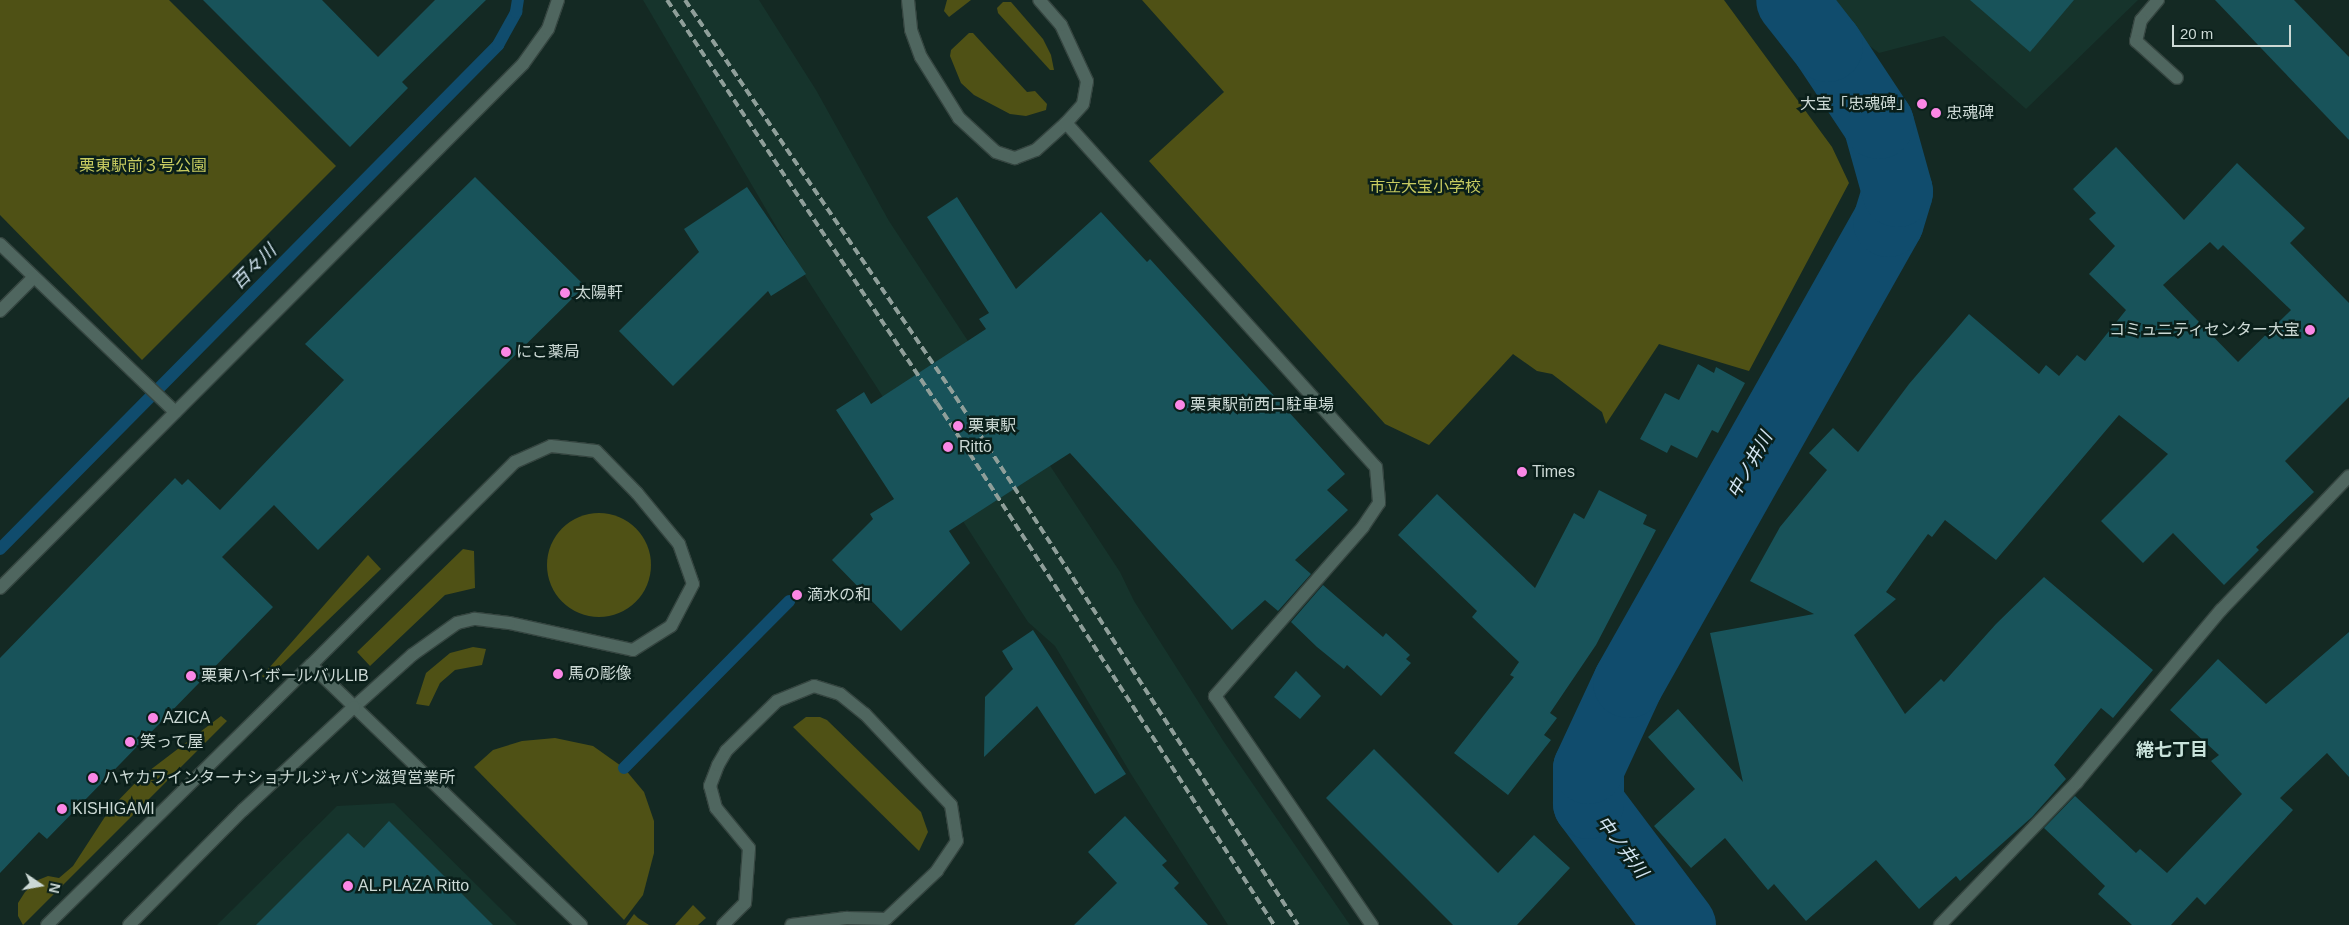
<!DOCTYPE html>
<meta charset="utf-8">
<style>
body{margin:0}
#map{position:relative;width:2349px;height:925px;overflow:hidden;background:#142923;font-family:Helvetica,"Noto Sans JP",sans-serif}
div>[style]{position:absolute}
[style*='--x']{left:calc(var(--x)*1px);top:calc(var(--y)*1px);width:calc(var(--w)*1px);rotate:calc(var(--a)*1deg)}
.built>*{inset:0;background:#16342c}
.green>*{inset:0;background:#4f5115}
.round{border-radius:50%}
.stream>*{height:12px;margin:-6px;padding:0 6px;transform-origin:6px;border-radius:6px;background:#104c6d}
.river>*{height:71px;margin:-35.5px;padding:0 35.5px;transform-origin:35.5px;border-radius:35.5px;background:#104c6d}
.building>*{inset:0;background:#18535a}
.roads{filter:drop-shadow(1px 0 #354540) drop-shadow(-1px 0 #354540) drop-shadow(0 1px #354540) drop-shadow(0 -1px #354540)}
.minor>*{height:12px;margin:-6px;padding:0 6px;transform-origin:6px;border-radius:6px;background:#4f665f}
.tertiary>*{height:12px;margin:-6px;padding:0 6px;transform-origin:6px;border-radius:6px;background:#4f665f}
.rail>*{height:4px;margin-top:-2px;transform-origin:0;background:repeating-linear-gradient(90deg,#8f9f9a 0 8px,transparent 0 12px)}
.dots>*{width:14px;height:14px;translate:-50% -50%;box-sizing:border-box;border:2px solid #0a1f1a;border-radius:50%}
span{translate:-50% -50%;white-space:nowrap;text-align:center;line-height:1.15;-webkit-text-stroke:5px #0a1f1a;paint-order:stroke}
.poi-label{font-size:16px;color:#ccd9d5}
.right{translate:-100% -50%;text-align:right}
.left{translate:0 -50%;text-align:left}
.park-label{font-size:16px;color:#c7cb60}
.water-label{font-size:18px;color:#d4e6f3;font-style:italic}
.neighbourhood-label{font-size:18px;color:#c9e3db;font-weight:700}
.north{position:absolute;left:15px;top:860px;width:50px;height:50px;-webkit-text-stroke:4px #0a1f1a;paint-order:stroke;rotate:102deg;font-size:14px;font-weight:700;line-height:20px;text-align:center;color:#ccd9d5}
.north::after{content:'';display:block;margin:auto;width:18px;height:22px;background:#ccd9d5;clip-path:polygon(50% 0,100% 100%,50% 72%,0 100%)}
.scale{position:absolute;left:2172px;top:25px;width:119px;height:22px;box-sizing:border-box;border:2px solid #ccd9d5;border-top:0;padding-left:6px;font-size:15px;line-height:18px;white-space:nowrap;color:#ccd9d5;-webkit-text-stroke:4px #0a1f1a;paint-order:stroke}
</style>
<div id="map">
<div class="built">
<div style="clip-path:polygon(643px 0,759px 0,816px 90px,889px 221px,1120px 572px,1134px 601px,1224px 742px,1350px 925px,1228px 925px,1131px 774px,1055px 646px,1028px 622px,807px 279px)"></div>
<div style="clip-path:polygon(1827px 0,2138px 0,2026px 109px,1944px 36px,1879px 53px,1854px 34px)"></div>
<div style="clip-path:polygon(394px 803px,517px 925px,217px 925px,337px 806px)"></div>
</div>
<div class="green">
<div style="clip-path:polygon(0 0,169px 0,336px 166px,142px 360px,0 215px)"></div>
<div style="clip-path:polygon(947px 0,971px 0,949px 17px,944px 11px)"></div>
<div style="clip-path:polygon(1142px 0,1724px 0,1832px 147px,1849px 183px,1749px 371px,1659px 344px,1606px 424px,1602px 412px,1552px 374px,1537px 371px,1513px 354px,1429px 445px,1385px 424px,1149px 161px,1224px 92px)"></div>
<div style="clip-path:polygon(1003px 2px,1011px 2px,1043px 39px,1051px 55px,1054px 70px,1050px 70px,998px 13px,997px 8px)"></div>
<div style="clip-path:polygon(969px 33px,973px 33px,1027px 92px,1035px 91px,1047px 104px,1046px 110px,1026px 116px,1010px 114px,974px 95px,961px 83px,950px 56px,951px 50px)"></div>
<div class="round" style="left:547px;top:513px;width:104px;height:104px"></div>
<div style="clip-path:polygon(463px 549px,474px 551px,475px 588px,445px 595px,370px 666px,357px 652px)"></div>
<div style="clip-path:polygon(368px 555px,381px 569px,266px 680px,262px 676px)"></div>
<div style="clip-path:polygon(473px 647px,486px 649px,482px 665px,455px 670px,440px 683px,429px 706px,416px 704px,426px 673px,450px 653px)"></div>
<div style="clip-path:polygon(221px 716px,227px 721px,23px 925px,18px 916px,18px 903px,25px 892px,38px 880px,48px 876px,59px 878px,73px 866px,110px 809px,141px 777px)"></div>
<div style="clip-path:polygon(806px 717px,820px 717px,827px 720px,921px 812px,928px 832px,919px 851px,793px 727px)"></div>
<div style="clip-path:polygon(555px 738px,593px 746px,624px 768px,644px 792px,654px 821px,654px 853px,643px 895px,624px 920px,474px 767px,493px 750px,522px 741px)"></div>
<div style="clip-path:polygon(693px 905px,706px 918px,698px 925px,675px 925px)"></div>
<div style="clip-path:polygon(634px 914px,638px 918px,649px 925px,626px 925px)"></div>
</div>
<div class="stream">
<div style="--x:0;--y:549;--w:709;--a:-45.34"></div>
<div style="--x:498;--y:45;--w:38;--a:-61"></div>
<div style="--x:516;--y:12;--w:12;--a:-81"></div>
<div style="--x:624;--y:768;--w:235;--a:-45.3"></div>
</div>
<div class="river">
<div style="--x:1680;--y:925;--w:153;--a:-127"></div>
<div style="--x:1588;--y:803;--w:35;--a:-90"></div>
<div style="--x:1588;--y:768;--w:95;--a:-65.1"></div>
<div style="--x:1628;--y:682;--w:529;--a:-60.58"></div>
<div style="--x:1888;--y:221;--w:31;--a:-73"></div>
<div style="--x:1897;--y:191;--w:71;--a:-105.6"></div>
<div style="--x:1878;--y:123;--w:92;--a:-123.5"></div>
<div style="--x:1827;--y:46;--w:58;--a:-128"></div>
</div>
<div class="building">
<div style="clip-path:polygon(203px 0,322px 0,378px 57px,435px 0,486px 0,402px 82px,408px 88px,350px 147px)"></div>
<div style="clip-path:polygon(1970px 0,2074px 0,2030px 52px)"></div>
<div style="clip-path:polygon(2215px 0,2294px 0,2349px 57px,2349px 140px)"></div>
<div style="clip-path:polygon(evenodd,2116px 147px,2184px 220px,2237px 163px,2305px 228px,2290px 243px,2349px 303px,2349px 397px,2285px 461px,2314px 492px,2256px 547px,2259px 550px,2224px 585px,2173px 533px,2143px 563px,2101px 521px,2168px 454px,2119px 415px,1996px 560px,1945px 520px,1932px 537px,1928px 534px,1886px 592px,1896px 599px,1854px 635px,1905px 714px,1941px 679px,1944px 682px,1996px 624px,2044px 577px,2153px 670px,2113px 718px,2101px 708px,2054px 765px,2066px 779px,2032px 817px,1960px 881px,1956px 876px,1919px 909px,1876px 860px,1806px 921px,1774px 884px,1768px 890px,1725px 838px,1691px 868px,1654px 826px,1695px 789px,1648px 737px,1678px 709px,1743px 782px,1710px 633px,1814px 614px,1750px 581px,1780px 527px,1827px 470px,1809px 453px,1833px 428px,1858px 452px,1909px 384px,1969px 314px,2039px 374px,2046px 365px,2059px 376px,2077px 355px,2085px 361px,2126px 310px,2089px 274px,2115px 246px,2089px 219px,2096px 213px,2073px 189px,2116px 147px,2210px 242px,2218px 250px,2223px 245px,2291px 310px,2238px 362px,2163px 285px,2210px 242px)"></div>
<div style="clip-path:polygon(475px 177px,585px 286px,318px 550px,274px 505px,222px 557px,273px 607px,47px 839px,39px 832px,0 873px,0 658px,175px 478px,182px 485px,188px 479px,220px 510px,344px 380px,305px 344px)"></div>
<div style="clip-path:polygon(747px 187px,806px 274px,771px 296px,768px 291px,673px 386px,619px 331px,699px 252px,684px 229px)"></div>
<div style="clip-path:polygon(957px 197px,1016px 289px,1101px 212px,1147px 262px,1150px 259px,1345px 474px,1327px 490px,1348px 510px,1295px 560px,1311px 574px,1278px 611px,1265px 600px,1232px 630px,1070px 453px,949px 531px,970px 563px,901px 631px,832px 560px,873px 519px,870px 514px,894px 499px,836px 410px,864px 392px,871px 404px,986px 329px,979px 319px,989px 313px,927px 217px)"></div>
<div style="clip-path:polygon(1698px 364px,1714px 373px,1716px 367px,1745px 383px,1718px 433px,1712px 430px,1697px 458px,1671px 445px,1667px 453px,1640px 439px,1665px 393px,1679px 400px)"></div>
<div style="clip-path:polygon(1599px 490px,1647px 515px,1643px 524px,1656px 530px,1596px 645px,1550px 713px,1557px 718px,1544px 735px,1551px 740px,1508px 795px,1454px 753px,1514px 677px,1510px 675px,1519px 662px,1472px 617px,1477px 611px,1398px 535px,1437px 494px,1535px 588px,1574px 513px,1584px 519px)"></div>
<div style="clip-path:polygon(1323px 585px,1383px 637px,1386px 633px,1410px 655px,1406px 659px,1411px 663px,1381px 696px,1347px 665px,1344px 669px,1317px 647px,1291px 622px)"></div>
<div style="clip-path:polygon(1033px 630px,1126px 774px,1095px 794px,1037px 706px,984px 757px,985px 697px,1013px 669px,1002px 651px)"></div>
<div style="clip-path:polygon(2349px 632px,2349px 777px,2327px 753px,2280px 798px,2293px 810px,2205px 905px,2197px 897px,2171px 925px,2132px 925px,2098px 894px,2105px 886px,2044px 828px,2075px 796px,2136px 853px,2140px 849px,2167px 873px,2242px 794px,2211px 761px,2219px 755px,2170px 710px,2218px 659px,2266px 704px)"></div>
<div style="clip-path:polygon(1296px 671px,1321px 696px,1300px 719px,1274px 697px)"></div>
<div style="clip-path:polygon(1374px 749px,1498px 873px,1534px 835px,1570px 868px,1517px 925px,1453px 925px,1326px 798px)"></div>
<div style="clip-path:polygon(1125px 816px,1167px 861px,1162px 865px,1179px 883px,1174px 888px,1208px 925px,1074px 925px,1117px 883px,1088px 852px)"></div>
<div style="clip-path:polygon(389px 821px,493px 925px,256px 925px,348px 833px,364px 848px)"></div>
</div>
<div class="roads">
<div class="minor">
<div style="--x:908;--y:0;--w:30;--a:84"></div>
<div style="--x:911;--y:30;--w:29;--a:70"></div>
<div style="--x:921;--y:57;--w:72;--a:58.1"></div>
<div style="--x:959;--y:118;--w:50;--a:42.6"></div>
<div style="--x:996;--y:152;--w:20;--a:18"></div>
<div style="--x:1015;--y:158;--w:22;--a:-21"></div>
<div style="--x:1036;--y:150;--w:40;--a:-42"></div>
<div style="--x:1066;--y:123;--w:25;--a:-48"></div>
<div style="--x:1083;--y:104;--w:23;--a:-80"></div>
<div style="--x:1087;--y:81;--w:62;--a:-114.9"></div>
<div style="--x:1061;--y:25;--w:33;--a:-131"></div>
<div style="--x:2158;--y:0;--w:26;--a:130"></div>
<div style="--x:2141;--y:20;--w:22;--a:103"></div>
<div style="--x:2136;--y:41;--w:55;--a:42.1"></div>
<div style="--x:1066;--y:123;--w:463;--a:48"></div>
<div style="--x:1376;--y:467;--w:36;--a:85"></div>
<div style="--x:1379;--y:503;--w:29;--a:124"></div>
<div style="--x:1363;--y:527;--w:225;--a:131.2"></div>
<div style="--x:1215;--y:696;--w:278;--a:55.6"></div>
<div style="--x:0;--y:244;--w:243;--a:43.8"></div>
<div style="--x:0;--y:311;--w:47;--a:-45"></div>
<div style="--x:0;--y:588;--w:740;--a:-45.05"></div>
<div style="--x:523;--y:64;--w:43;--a:-54.5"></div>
<div style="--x:548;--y:29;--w:31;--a:-71"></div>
<div style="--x:311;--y:665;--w:288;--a:-44.9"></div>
<div style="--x:515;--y:462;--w:39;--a:-24"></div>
<div style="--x:551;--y:446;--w:45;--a:6.3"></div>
<div style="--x:596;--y:451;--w:59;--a:45.7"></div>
<div style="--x:637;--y:493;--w:66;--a:50.5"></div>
<div style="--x:679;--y:544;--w:42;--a:70.7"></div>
<div style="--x:693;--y:584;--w:47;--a:117.6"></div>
<div style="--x:671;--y:626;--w:45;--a:147.7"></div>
<div style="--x:633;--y:650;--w:127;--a:-167.7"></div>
<div style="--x:509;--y:623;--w:35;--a:-173"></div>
<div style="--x:474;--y:619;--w:17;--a:167"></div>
<div style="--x:457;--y:623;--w:55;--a:144.6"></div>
<div style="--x:412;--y:655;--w:78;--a:138.1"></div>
<div style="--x:723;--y:925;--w:31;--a:-45"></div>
<div style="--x:745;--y:903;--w:55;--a:-85.8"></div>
<div style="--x:749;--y:848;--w:52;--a:-129.5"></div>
<div style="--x:716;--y:808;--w:23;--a:-105"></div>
<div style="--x:710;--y:786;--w:22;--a:-69"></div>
<div style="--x:718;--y:765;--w:16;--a:-60"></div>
<div style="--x:726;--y:751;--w:71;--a:-44.4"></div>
<div style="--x:777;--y:701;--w:40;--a:-22"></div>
<div style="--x:814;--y:686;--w:27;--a:17"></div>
<div style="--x:840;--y:694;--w:32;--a:39"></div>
<div style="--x:865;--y:714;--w:125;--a:46.6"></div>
<div style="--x:951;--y:805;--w:36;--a:81"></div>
<div style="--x:957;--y:841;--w:36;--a:124"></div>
<div style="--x:937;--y:871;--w:70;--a:136.7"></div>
<div style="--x:886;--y:919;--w:40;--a:-178.6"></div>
<div style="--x:846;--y:918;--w:55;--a:172.7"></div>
<div style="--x:1940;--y:925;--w:198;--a:-46.2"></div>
<div style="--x:2077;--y:782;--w:224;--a:-50.1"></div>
<div style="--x:2221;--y:610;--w:185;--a:-46.3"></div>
</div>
<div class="tertiary">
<div style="--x:47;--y:925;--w:371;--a:-44.6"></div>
<div style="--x:311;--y:665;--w:375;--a:43.9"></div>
<div style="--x:129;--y:925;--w:162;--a:-45.3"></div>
<div style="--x:243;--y:810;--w:151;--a:-42.9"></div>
</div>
</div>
<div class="rail">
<div style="--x:667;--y:0;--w:485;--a:56.2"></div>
<div style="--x:937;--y:403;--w:621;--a:57.15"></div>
<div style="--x:685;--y:0;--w:479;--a:55.7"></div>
<div style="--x:955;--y:396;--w:630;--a:57.04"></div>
</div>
<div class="dots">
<div style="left:1922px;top:104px;background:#fb87e6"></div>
<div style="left:1936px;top:113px;background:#fb87e6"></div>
<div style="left:565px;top:293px;background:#fb87e6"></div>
<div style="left:2310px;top:330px;background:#fb87e6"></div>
<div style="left:506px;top:352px;background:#fb87e6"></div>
<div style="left:1180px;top:405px;background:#fb87e6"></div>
<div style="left:958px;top:426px;background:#fb87e6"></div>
<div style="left:948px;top:447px;background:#fb87e6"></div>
<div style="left:1522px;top:472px;background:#fb87e6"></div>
<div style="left:797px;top:595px;background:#fb87e6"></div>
<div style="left:558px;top:674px;background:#fb87e6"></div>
<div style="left:191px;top:676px;background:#fb87e6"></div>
<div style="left:153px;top:718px;background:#fb87e6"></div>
<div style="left:130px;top:742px;background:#fb87e6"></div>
<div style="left:93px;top:778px;background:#fb87e6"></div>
<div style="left:62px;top:809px;background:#fb87e6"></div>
<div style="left:348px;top:886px;background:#fb87e6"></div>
</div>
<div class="poi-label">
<span class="right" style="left:1912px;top:104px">大宝「忠魂碑」</span>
<span class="left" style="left:1946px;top:113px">忠魂碑</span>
<span class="left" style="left:575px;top:293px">太陽軒</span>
<span class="right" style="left:2300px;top:330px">コミュニティセンター大宝</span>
<span class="left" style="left:516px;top:352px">にこ薬局</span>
<span class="left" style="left:1190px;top:405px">栗東駅前西口駐車場</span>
<span class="left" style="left:968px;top:426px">栗東駅</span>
<span class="left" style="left:959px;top:447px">Rittō</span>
<span class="left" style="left:1532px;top:472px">Times</span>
<span class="left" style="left:807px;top:595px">滴水の和</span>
<span class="left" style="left:568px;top:674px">馬の彫像</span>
<span class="left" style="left:201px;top:676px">栗東ハイボールバルLIB</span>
<span class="left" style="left:163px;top:718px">AZICA</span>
<span class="left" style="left:140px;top:742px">笑って屋</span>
<span class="left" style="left:103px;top:778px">ハヤカワインターナショナルジャパン滋賀営業所</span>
<span class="left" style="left:72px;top:809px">KISHIGAMI</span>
<span class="left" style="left:358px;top:886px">AL.PLAZA Ritto</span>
</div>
<div class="park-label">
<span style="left:143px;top:166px">栗東駅前３号公園</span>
<span style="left:1425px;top:187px">市立大宝小学校</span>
</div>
<div class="water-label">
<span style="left:254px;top:267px;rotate:-45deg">百々川</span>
<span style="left:1750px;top:465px;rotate:-61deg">中ノ井川</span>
<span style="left:1622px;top:847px;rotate:53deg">中ノ井川</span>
</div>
<div class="neighbourhood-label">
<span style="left:2172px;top:750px">綣七丁目</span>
</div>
<div class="north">N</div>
<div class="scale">20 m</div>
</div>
